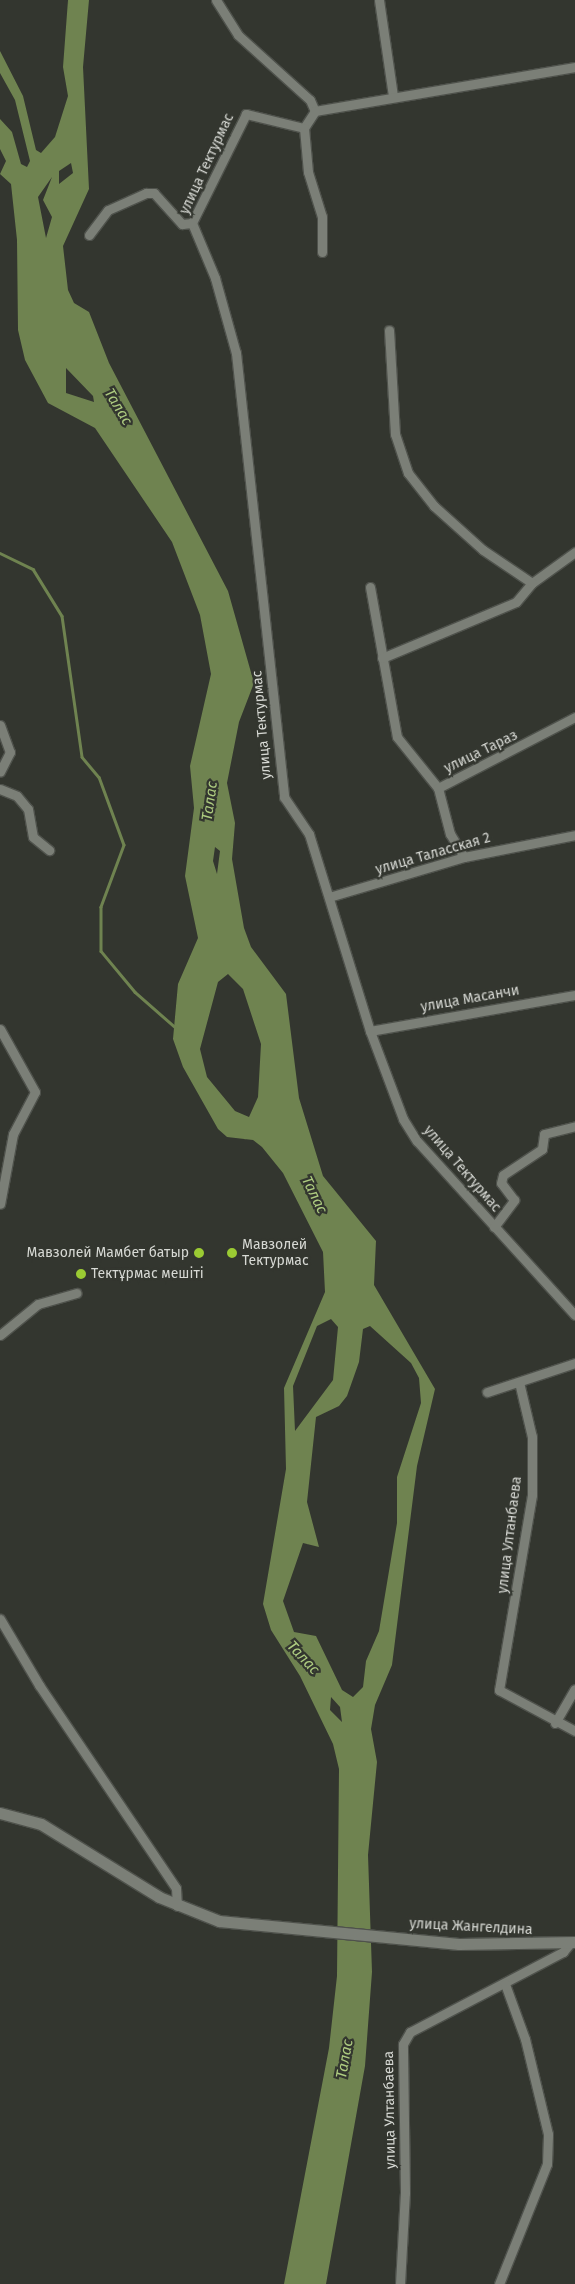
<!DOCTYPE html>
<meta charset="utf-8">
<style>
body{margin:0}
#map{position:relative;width:575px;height:2284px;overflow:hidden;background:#33362f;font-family:"Fira Sans",sans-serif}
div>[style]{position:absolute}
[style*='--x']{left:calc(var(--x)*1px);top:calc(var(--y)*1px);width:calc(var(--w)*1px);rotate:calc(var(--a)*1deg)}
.water>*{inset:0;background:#6f8350}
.stream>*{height:2.5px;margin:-1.25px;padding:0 1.25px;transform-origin:1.25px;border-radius:1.25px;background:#6f8350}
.roads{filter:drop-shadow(1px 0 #4f524c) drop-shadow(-1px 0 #4f524c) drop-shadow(0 1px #4f524c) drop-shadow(0 -1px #4f524c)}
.minor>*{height:9px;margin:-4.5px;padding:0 4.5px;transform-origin:4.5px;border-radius:4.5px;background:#7b7f77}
.tertiary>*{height:11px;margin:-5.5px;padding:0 5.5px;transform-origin:5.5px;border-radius:5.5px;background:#7b7f77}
.dots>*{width:14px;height:14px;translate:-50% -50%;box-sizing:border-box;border:2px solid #33362f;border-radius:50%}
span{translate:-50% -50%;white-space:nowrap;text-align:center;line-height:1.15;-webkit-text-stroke:4.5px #33362f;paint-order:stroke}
.street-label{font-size:14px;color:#d7d9d4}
.poi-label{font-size:14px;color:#d7d9d4}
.left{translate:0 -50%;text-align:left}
.right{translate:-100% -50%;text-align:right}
.water-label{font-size:15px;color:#aecc80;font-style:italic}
</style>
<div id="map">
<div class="water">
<div style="clip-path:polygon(evenodd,68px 0,89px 0,83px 67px,89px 189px,63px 246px,68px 290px,74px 303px,89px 312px,109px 363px,228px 591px,254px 683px,239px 722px,227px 783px,235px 823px,232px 859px,244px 928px,251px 947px,286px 994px,299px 1098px,323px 1176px,376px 1241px,374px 1285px,435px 1389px,417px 1466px,392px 1665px,375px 1705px,371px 1729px,377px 1762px,368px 1855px,372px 1972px,365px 2066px,326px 2284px,284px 2284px,329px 2048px,337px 1976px,339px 1769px,333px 1744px,300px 1676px,271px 1630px,263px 1604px,286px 1469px,284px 1388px,325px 1292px,323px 1252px,283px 1173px,262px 1147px,253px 1140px,227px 1137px,218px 1129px,183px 1067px,173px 1039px,178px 984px,198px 938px,185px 876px,194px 808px,190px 766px,211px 674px,200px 615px,172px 542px,95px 428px,48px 403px,25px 360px,18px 330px,17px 240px,11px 184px,0 174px,6px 161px,0 149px,0 119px,12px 132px,21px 164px,27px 167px,30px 161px,15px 100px,0 73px,0 51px,23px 96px,36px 150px,41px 153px,55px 137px,68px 96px,63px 67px,68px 0,71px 163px,73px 173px,59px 184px,59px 171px,71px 163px,68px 0,52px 177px,43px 200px,52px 217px,46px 238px,38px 197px,52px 177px,68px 0,66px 368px,93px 396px,94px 402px,66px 393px,66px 368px,68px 0,215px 847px,220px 851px,217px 874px,213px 861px,215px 847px,68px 0,228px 974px,243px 989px,261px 1044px,258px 1097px,249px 1117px,235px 1111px,207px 1077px,200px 1049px,218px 982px,228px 974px,68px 0,331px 1319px,338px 1327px,333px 1380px,295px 1431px,293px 1386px,317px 1326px,331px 1319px,68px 0,370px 1326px,411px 1363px,419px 1378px,421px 1403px,397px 1477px,397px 1523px,379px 1631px,366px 1661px,363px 1687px,353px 1697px,342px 1690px,316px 1636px,294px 1632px,283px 1601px,303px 1543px,319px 1547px,307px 1502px,316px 1417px,339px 1406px,347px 1396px,359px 1362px,363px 1329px,370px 1326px,68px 0,331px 1697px,340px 1707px,342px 1722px,330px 1710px,331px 1697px)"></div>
</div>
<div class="stream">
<div style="--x:0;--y:553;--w:37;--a:26"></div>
<div style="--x:33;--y:569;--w:55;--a:58.3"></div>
<div style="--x:62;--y:616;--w:142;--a:81.9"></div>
<div style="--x:82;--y:757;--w:26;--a:50"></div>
<div style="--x:99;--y:777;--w:72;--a:69.8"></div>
<div style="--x:124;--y:845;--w:66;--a:110.4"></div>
<div style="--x:101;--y:907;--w:44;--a:90"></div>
<div style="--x:101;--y:951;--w:53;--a:50.3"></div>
<div style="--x:135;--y:992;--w:53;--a:41.2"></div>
</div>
<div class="roads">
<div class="minor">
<div style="--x:216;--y:0;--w:41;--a:57.8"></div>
<div style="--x:238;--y:35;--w:97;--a:42.1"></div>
<div style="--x:310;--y:100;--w:12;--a:66"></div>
<div style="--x:379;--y:0;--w:97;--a:81.7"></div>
<div style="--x:575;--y:67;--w:264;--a:170.4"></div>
<div style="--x:315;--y:111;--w:20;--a:123"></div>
<div style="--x:304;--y:128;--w:60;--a:-166.4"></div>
<div style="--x:246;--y:114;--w:122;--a:116.4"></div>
<div style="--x:192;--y:223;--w:60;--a:67.3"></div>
<div style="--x:215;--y:278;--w:78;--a:74.4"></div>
<div style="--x:236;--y:353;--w:447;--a:83.8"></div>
<div style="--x:284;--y:797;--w:45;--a:56"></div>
<div style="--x:309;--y:834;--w:206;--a:72.8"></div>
<div style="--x:370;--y:1031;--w:94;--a:69.4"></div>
<div style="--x:403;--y:1119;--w:26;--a:58"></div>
<div style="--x:417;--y:1141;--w:235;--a:47.8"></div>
<div style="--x:304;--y:128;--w:44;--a:84.8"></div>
<div style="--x:308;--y:172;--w:47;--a:72.7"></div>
<div style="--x:322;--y:217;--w:35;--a:90"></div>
<div style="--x:89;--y:235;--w:31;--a:-53"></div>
<div style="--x:108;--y:210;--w:42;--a:-24.1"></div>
<div style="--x:146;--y:193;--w:8;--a:0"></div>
<div style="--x:154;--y:193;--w:42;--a:47.9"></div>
<div style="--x:182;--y:224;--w:10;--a:-6"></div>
<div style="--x:532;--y:583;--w:53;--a:-35.8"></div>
<div style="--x:370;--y:587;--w:152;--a:79.8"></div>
<div style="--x:397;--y:737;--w:65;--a:51.2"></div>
<div style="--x:382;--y:658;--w:145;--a:-22.7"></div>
<div style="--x:516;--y:602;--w:25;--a:-50"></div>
<div style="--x:532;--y:583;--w:59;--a:-146"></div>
<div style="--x:483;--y:550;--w:66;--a:-138.1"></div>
<div style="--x:434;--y:506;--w:42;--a:-128.2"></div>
<div style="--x:408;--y:473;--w:41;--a:-108.4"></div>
<div style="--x:395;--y:434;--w:104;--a:-93.3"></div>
<div style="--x:0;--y:725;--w:29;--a:70"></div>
<div style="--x:10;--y:752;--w:22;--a:117"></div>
<div style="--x:0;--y:789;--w:18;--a:22"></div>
<div style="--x:17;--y:796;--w:17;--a:50"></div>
<div style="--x:28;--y:809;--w:28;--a:80"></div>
<div style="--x:33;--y:837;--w:21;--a:39"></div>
<div style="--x:464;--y:857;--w:27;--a:-121"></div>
<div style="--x:450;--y:834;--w:48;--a:-104.6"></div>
<div style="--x:438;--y:788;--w:154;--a:-27.4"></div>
<div style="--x:329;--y:897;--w:141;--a:-16.5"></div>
<div style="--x:464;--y:857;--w:113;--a:-11.2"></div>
<div style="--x:0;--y:1029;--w:72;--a:60.9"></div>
<div style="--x:35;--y:1092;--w:47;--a:117.6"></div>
<div style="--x:13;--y:1134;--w:71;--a:100.5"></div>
<div style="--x:370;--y:1031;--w:208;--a:-10"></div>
<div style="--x:494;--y:1227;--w:34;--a:-53"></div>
<div style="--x:514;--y:1200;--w:21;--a:-127"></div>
<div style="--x:501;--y:1183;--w:8;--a:-76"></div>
<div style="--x:503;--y:1175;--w:47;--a:-33.7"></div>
<div style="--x:542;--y:1149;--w:15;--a:-82"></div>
<div style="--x:544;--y:1134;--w:32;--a:-14"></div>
<div style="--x:0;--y:1335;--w:49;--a:-39.2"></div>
<div style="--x:38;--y:1304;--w:40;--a:-16"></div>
<div style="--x:519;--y:1382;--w:57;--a:76.7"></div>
<div style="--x:532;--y:1437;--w:58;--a:90"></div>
<div style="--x:532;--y:1495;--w:198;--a:99.6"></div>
<div style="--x:499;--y:1690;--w:86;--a:28.3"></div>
<div style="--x:487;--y:1392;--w:93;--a:-18.2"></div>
<div style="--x:0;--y:1619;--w:77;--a:59.4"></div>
<div style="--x:39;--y:1685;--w:245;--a:56"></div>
<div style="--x:176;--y:1888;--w:18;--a:87"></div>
<div style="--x:555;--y:1723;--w:39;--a:-60"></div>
<div style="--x:400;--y:2284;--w:91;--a:-86.9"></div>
<div style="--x:405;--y:2193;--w:149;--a:-90.8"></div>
<div style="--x:403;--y:2044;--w:14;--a:-60"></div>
<div style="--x:410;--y:2032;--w:173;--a:-27.6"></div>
<div style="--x:563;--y:1952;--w:13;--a:-51"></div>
<div style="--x:499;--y:2284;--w:129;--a:-68.2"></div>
<div style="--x:547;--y:2164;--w:30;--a:-88"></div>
<div style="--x:548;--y:2134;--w:98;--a:-103.6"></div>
<div style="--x:525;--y:2039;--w:59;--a:-110"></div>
</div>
<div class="tertiary">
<div style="--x:0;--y:1813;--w:42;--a:15"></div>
<div style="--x:41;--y:1824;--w:139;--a:31.7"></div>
<div style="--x:159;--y:1897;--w:65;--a:21.8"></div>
<div style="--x:219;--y:1921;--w:241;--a:5.5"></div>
<div style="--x:459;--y:1944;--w:116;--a:-1"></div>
</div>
</div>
<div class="dots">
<div style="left:199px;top:1253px;background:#9bcb33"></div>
<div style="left:232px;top:1253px;background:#9bcb33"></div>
<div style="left:81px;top:1274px;background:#9bcb33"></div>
</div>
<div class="street-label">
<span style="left:207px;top:164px;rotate:-65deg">улица Тектурмас</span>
<span style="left:262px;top:725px;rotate:-95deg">улица Тектурмас</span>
<span style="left:481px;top:752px;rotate:-26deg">улица Тараз</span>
<span style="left:433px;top:854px;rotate:-16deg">улица Таласская 2</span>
<span style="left:470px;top:999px;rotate:-10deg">улица Масанчи</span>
<span style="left:462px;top:1169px;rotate:49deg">улица Тектурмас</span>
<span style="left:510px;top:1535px;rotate:-83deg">улица Ултанбаева</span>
<span style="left:471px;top:1927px;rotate:3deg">улица Жангелдина</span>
<span style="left:390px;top:2110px;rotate:-91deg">улица Ултанбаева</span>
</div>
<div class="poi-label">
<span class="left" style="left:242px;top:1253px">Мавзолей<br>Тектурмас</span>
<span class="right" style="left:189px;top:1253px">Мавзолей Мамбет батыр</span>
<span class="left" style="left:91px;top:1274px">Тектұрмас мешіті</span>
</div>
<div class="water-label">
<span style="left:118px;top:407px;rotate:59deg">Талас</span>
<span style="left:210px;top:801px;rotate:-82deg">Талас</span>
<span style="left:314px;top:1195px;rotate:64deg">Талас</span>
<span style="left:303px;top:1658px;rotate:47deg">Талас</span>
<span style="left:345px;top:2059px;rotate:-80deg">Талас</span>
</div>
</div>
